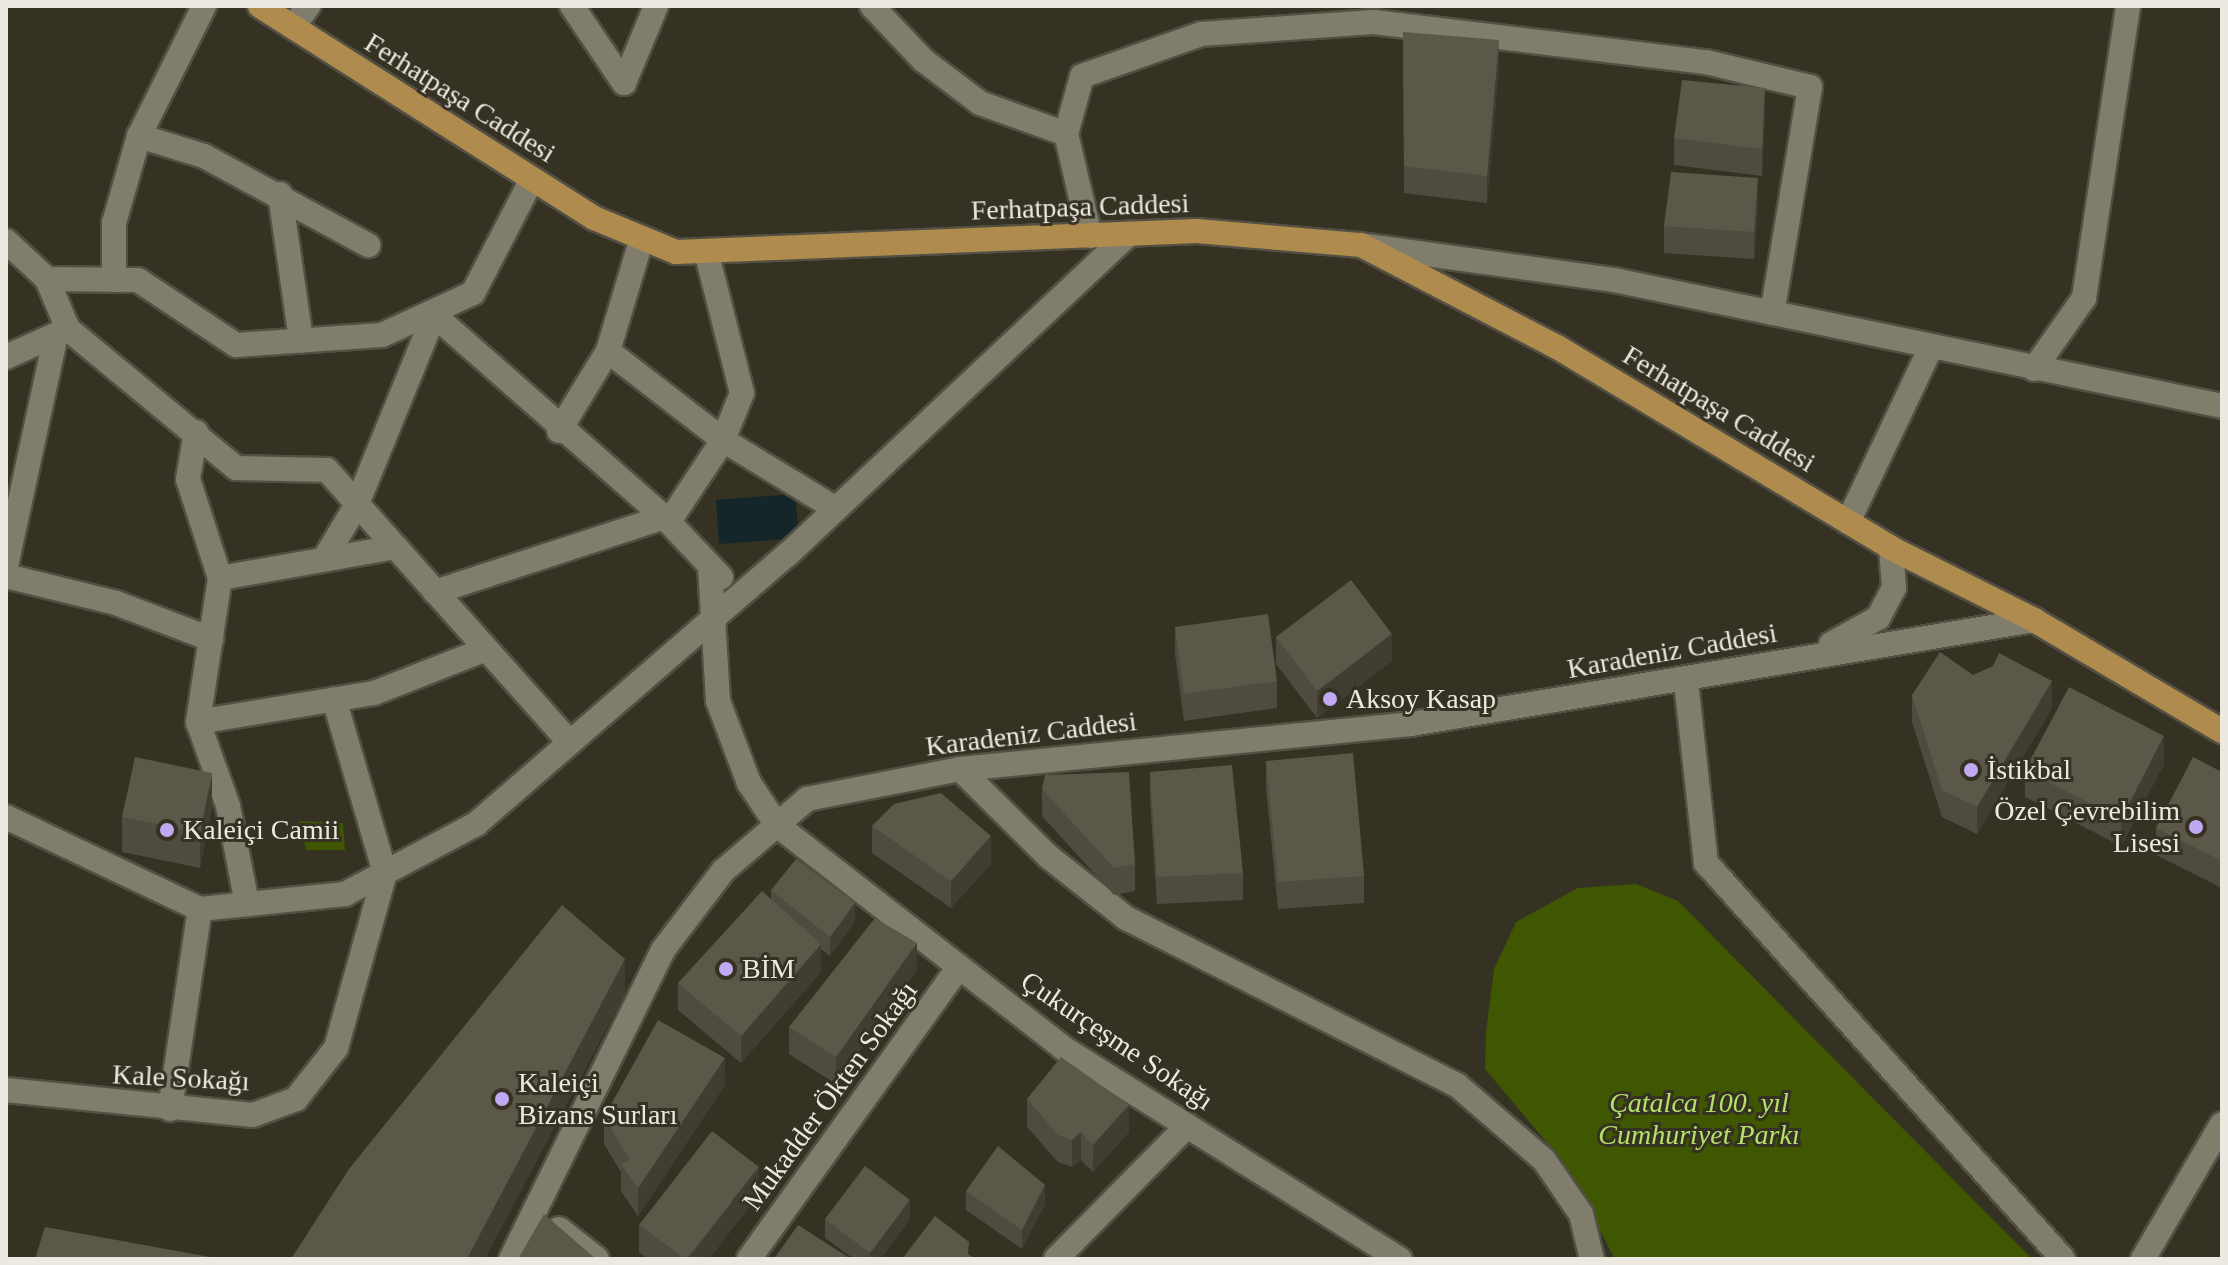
<!DOCTYPE html>
<meta charset="utf-8">
<style>
body{margin:0}
#map{position:relative;width:2228px;height:1265px;overflow:hidden;background:#353123;font-family:Georgia,serif}
div>[style]{position:absolute}
[style*='--x']{left:calc(var(--x)*1px);top:calc(var(--y)*1px);width:calc(var(--w)*1px);rotate:calc(var(--a)*1deg)}
.green>*{inset:0;background:#3f5700}
.water>*{inset:0;background:#14262a}
.roads{filter:drop-shadow(2px 0 #524f43) drop-shadow(-2px 0 #524f43) drop-shadow(0 2px #524f43) drop-shadow(0 -2px #524f43)}
.minor>*{height:24px;margin:-12px;padding:0 12px;transform-origin:12px;border-radius:12px;background:#817d6d}
.major>*{height:24px;margin:-12px;padding:0 12px;transform-origin:12px;border-radius:12px;background:#b08b4e}
.wall>*{inset:0;background:#4f4c3f}
.shaded-wall>*{inset:0;background:#403e33}
.building>*{inset:0;background:#5c5849}
.dots>*{width:22px;height:22px;translate:-50% -50%;box-sizing:border-box;border:4px solid #353123;border-radius:50%}
span{translate:-50% -50%;white-space:nowrap;text-align:center;line-height:1.15;-webkit-text-stroke:6px #353123;paint-order:stroke}
.street-label{font-size:28px;color:#ebe9e0}
.poi-label{font-size:28px;color:#ebe9e0}
.left{translate:0 -50%;text-align:left}
.right{translate:-100% -50%;text-align:right}
.park-label{font-size:28px;color:#b5e168;font-style:italic}
.frame{position:absolute;inset:0;border:8px solid #ebe9e0;pointer-events:none}
</style>
<div id="map">
<div class="green">
<div style="clip-path:polygon(299px 821px,343px 823px,345px 850px,306px 850px)"></div>
<div style="clip-path:polygon(1636px 884px,1678px 901px,2032px 1259px,1615px 1259px,1564px 1163px,1485px 1069px,1486px 1032px,1494px 969px,1516px 922px,1578px 888px)"></div>
</div>
<div class="water">
<div style="clip-path:polygon(795px 494px,799px 538px,719px 544px,716px 500px)"></div>
</div>
<div class="roads">
<div class="minor">
<div style="--x:572;--y:6;--w:93;--a:56"></div>
<div style="--x:624;--y:83;--w:83;--a:-67.4"></div>
<div style="--x:872;--y:6;--w:74;--a:46.6"></div>
<div style="--x:923;--y:60;--w:71;--a:37"></div>
<div style="--x:980;--y:103;--w:91;--a:19.8"></div>
<div style="--x:293;--y:27;--w:26;--a:-54"></div>
<div style="--x:139;--y:136;--w:68;--a:17.1"></div>
<div style="--x:204;--y:156;--w:187;--a:28.5"></div>
<div style="--x:280;--y:194;--w:148;--a:81.8"></div>
<div style="--x:1090;--y:236;--w:105;--a:-103.2"></div>
<div style="--x:1066;--y:134;--w:60;--a:-74.6"></div>
<div style="--x:1082;--y:76;--w:126;--a:-19.4"></div>
<div style="--x:1201;--y:34;--w:173;--a:-4"></div>
<div style="--x:1374;--y:22;--w:334;--a:6.9"></div>
<div style="--x:1706;--y:62;--w:107;--a:13.5"></div>
<div style="--x:1810;--y:87;--w:229;--a:99.5"></div>
<div style="--x:6;--y:241;--w:56;--a:42.8"></div>
<div style="--x:47;--y:279;--w:54;--a:67.2"></div>
<div style="--x:68;--y:329;--w:218;--a:39.6"></div>
<div style="--x:236;--y:468;--w:91;--a:1.3"></div>
<div style="--x:327;--y:470;--w:365;--a:48.3"></div>
<div style="--x:1368;--y:246;--w:248;--a:7.9"></div>
<div style="--x:1614;--y:280;--w:621;--a:11.71"></div>
<div style="--x:47;--y:279;--w:91;--a:0.6"></div>
<div style="--x:138;--y:280;--w:118;--a:33.6"></div>
<div style="--x:236;--y:345;--w:146;--a:-3.9"></div>
<div style="--x:382;--y:335;--w:100;--a:-24.8"></div>
<div style="--x:473;--y:293;--w:128;--a:-62.6"></div>
<div style="--x:114;--y:280;--w:57;--a:-90"></div>
<div style="--x:114;--y:223;--w:91;--a:-74"></div>
<div style="--x:139;--y:136;--w:145;--a:-63.4"></div>
<div style="--x:608;--y:351;--w:118;--a:-73.3"></div>
<div style="--x:6;--y:357;--w:66;--a:-24.2"></div>
<div style="--x:2034;--y:369;--w:87;--a:-54.8"></div>
<div style="--x:2084;--y:298;--w:295;--a:-81.4"></div>
<div style="--x:559;--y:431;--w:94;--a:-58.5"></div>
<div style="--x:608;--y:351;--w:145;--a:37.7"></div>
<div style="--x:723;--y:440;--w:132;--a:31.4"></div>
<div style="--x:196;--y:432;--w:48;--a:99.7"></div>
<div style="--x:188;--y:479;--w:104;--a:72.1"></div>
<div style="--x:220;--y:578;--w:146;--a:98.7"></div>
<div style="--x:198;--y:722;--w:89;--a:70.3"></div>
<div style="--x:228;--y:806;--w:100;--a:79"></div>
<div style="--x:1848;--y:522;--w:194;--a:-64.6"></div>
<div style="--x:325;--y:558;--w:63;--a:-59.3"></div>
<div style="--x:357;--y:504;--w:204;--a:-67.8"></div>
<div style="--x:434;--y:315;--w:306;--a:41.3"></div>
<div style="--x:664;--y:517;--w:83;--a:46.5"></div>
<div style="--x:6;--y:566;--w:236;--a:-77.8"></div>
<div style="--x:710;--y:566;--w:135;--a:86.6"></div>
<div style="--x:718;--y:701;--w:88;--a:69.3"></div>
<div style="--x:749;--y:783;--w:50;--a:56.3"></div>
<div style="--x:777;--y:825;--w:363;--a:37.9"></div>
<div style="--x:1063;--y:1048;--w:398;--a:32.1"></div>
<div style="--x:6;--y:576;--w:113;--a:13.8"></div>
<div style="--x:116;--y:603;--w:102;--a:20.8"></div>
<div style="--x:220;--y:578;--w:178;--a:-10"></div>
<div style="--x:435;--y:592;--w:251;--a:-18.1"></div>
<div style="--x:674;--y:514;--w:89;--a:-56.5"></div>
<div style="--x:723;--y:440;--w:51;--a:-68"></div>
<div style="--x:742;--y:393;--w:146;--a:-104.2"></div>
<div style="--x:1831;--y:644;--w:54;--a:-29"></div>
<div style="--x:1878;--y:618;--w:34;--a:-62"></div>
<div style="--x:1894;--y:588;--w:40;--a:-94.3"></div>
<div style="--x:1686;--y:682;--w:182;--a:83.7"></div>
<div style="--x:1706;--y:863;--w:533;--a:47.96"></div>
<div style="--x:198;--y:722;--w:178;--a:-9.4"></div>
<div style="--x:374;--y:693;--w:120;--a:-21.4"></div>
<div style="--x:960;--y:769;--w:125;--a:44.7"></div>
<div style="--x:1049;--y:857;--w:98;--a:38.4"></div>
<div style="--x:1126;--y:918;--w:371;--a:26.8"></div>
<div style="--x:1457;--y:1085;--w:115;--a:40.8"></div>
<div style="--x:1544;--y:1160;--w:65;--a:55.6"></div>
<div style="--x:1581;--y:1214;--w:46;--a:76.3"></div>
<div style="--x:6;--y:817;--w:215;--a:25.4"></div>
<div style="--x:200;--y:909;--w:146;--a:-5.9"></div>
<div style="--x:345;--y:894;--w:149;--a:-28.1"></div>
<div style="--x:476;--y:824;--w:411;--a:-40.9"></div>
<div style="--x:787;--y:555;--w:469;--a:-43.2"></div>
<div style="--x:6;--y:1090;--w:248;--a:5.8"></div>
<div style="--x:253;--y:1115;--w:46;--a:-20.4"></div>
<div style="--x:296;--y:1099;--w:65;--a:-51.9"></div>
<div style="--x:336;--y:1048;--w:182;--a:-74.4"></div>
<div style="--x:385;--y:873;--w:181;--a:-106.3"></div>
<div style="--x:170;--y:1109;--w:202;--a:-81.5"></div>
<div style="--x:559;--y:1229;--w:48;--a:38.3"></div>
<div style="--x:511;--y:1259;--w:344;--a:-63.8"></div>
<div style="--x:663;--y:950;--w:99;--a:-52.8"></div>
<div style="--x:723;--y:871;--w:111;--a:-40.6"></div>
<div style="--x:807;--y:799;--w:156;--a:-11.1"></div>
<div style="--x:960;--y:769;--w:453;--a:-5.7"></div>
<div style="--x:1411;--y:724;--w:632;--a:-9.48"></div>
<div style="--x:749;--y:1259;--w:360;--a:-54.3"></div>
<div style="--x:1056;--y:1259;--w:187;--a:-45.4"></div>
<div style="--x:2143;--y:1259;--w:156;--a:-59.7"></div>
</div>
<div class="major">
<div style="--x:260;--y:6;--w:396;--a:32.4"></div>
<div style="--x:594;--y:218;--w:89;--a:22.5"></div>
<div style="--x:676;--y:252;--w:521;--a:-2.31"></div>
<div style="--x:1197;--y:231;--w:165;--a:4.9"></div>
<div style="--x:1361;--y:245;--w:221;--a:27.5"></div>
<div style="--x:1557;--y:347;--w:390;--a:31"></div>
<div style="--x:1891;--y:548;--w:160;--a:26.7"></div>
<div style="--x:2034;--y:620;--w:218;--a:30.6"></div>
</div>
</div>
<div class="wall">
<div style="clip-path:polygon(1403px 32px,1499px 67px,1487px 203px,1404px 193px)"></div>
<div style="clip-path:polygon(1765px 115px,1762px 176px,1674px 165px,1674px 138px)"></div>
<div style="clip-path:polygon(1758px 206px,1754px 259px,1664px 253px,1664px 226px)"></div>
<div style="clip-path:polygon(1175px 627px,1277px 681px,1277px 708px,1184px 721px,1175px 654px)"></div>
<div style="clip-path:polygon(1276px 637px,1392px 661px,1317px 718px,1276px 664px)"></div>
<div style="clip-path:polygon(1973px 675px,2052px 708px,1977px 834px,1942px 817px,1912px 722px,1912px 695px)"></div>
<div style="clip-path:polygon(1266px 761px,1364px 876px,1364px 903px,1278px 909px,1266px 788px)"></div>
<div style="clip-path:polygon(2164px 764px,2121px 846px,2025px 797px,2025px 770px)"></div>
<div style="clip-path:polygon(1150px 772px,1243px 873px,1243px 900px,1157px 904px,1150px 799px)"></div>
<div style="clip-path:polygon(2222px 772px,2222px 888px,2156px 855px,2156px 828px)"></div>
<div style="clip-path:polygon(1042px 789px,1135px 864px,1135px 891px,1114px 895px,1042px 816px)"></div>
<div style="clip-path:polygon(212px 808px,200px 868px,122px 852px,122px 817px)"></div>
<div style="clip-path:polygon(872px 826px,991px 864px,951px 908px,872px 853px)"></div>
<div style="clip-path:polygon(771px 890px,855px 921px,830px 956px,821px 949px,821px 972px,741px 1063px,678px 1010px,678px 983px,771px 899px)"></div>
<div style="clip-path:polygon(917px 970px,836px 1084px,789px 1054px,789px 1027px)"></div>
<div style="clip-path:polygon(725px 1085px,638px 1216px,621px 1191px,621px 1172px,604px 1144px,604px 1117px)"></div>
<div style="clip-path:polygon(1027px 1099px,1129px 1132px,1093px 1172px,1081px 1160px,1072px 1167px,1058px 1162px,1027px 1127px)"></div>
<div style="clip-path:polygon(966px 1191px,1045px 1204px,1022px 1249px,966px 1210px)"></div>
<div style="clip-path:polygon(759px 1194px,709px 1259px,649px 1259px,639px 1252px,639px 1225px)"></div>
<div style="clip-path:polygon(825px 1219px,910px 1219px,880px 1259px,854px 1259px,825px 1238px)"></div>
</div>
<div class="shaded-wall">
<div style="clip-path:polygon(1499px 40px,1499px 67px,1487px 203px,1487px 176px)"></div>
<div style="clip-path:polygon(1765px 88px,1765px 115px,1762px 176px,1762px 149px)"></div>
<div style="clip-path:polygon(1758px 178px,1758px 206px,1754px 259px,1754px 232px)"></div>
<div style="clip-path:polygon(1392px 634px,1392px 661px,1317px 718px,1317px 691px)"></div>
<div style="clip-path:polygon(2052px 681px,2052px 708px,1977px 834px,1977px 807px)"></div>
<div style="clip-path:polygon(2164px 736px,2164px 764px,2121px 846px,2121px 819px)"></div>
<div style="clip-path:polygon(212px 773px,212px 808px,200px 868px,200px 833px)"></div>
<div style="clip-path:polygon(991px 836px,991px 864px,951px 908px,951px 881px)"></div>
<div style="clip-path:polygon(855px 903px,855px 921px,830px 956px,830px 937px)"></div>
<div style="clip-path:polygon(917px 943px,917px 970px,836px 1084px,836px 1057px)"></div>
<div style="clip-path:polygon(821px 944px,821px 972px,741px 1063px,741px 1036px)"></div>
<div style="clip-path:polygon(625px 959px,625px 994px,485px 1259px,467px 1259px)"></div>
<div style="clip-path:polygon(725px 1058px,725px 1085px,638px 1216px,638px 1188px)"></div>
<div style="clip-path:polygon(1129px 1105px,1129px 1132px,1093px 1172px,1093px 1145px)"></div>
<div style="clip-path:polygon(1081px 1132px,1081px 1160px,1072px 1167px,1072px 1140px)"></div>
<div style="clip-path:polygon(759px 1167px,759px 1194px,709px 1259px,688px 1259px)"></div>
<div style="clip-path:polygon(1045px 1185px,1045px 1204px,1022px 1249px,1022px 1230px)"></div>
<div style="clip-path:polygon(910px 1200px,910px 1219px,880px 1259px,870px 1259px,870px 1253px)"></div>
</div>
<div class="building">
<div style="clip-path:polygon(1403px 32px,1499px 40px,1487px 176px,1404px 166px)"></div>
<div style="clip-path:polygon(1682px 80px,1765px 88px,1762px 149px,1674px 138px)"></div>
<div style="clip-path:polygon(1671px 172px,1758px 178px,1754px 232px,1664px 226px)"></div>
<div style="clip-path:polygon(1351px 580px,1392px 634px,1317px 691px,1276px 637px)"></div>
<div style="clip-path:polygon(1268px 614px,1277px 681px,1184px 694px,1175px 627px)"></div>
<div style="clip-path:polygon(1940px 652px,1973px 675px,1993px 666px,1999px 653px,2052px 681px,1977px 807px,1942px 790px,1912px 695px)"></div>
<div style="clip-path:polygon(2069px 687px,2164px 736px,2121px 819px,2025px 770px)"></div>
<div style="clip-path:polygon(1353px 753px,1364px 876px,1278px 882px,1266px 761px)"></div>
<div style="clip-path:polygon(135px 757px,212px 773px,200px 833px,122px 817px)"></div>
<div style="clip-path:polygon(2193px 757px,2222px 772px,2222px 861px,2156px 828px)"></div>
<div style="clip-path:polygon(1232px 765px,1243px 873px,1157px 877px,1150px 772px)"></div>
<div style="clip-path:polygon(1129px 772px,1135px 864px,1114px 868px,1042px 789px,1045px 775px)"></div>
<div style="clip-path:polygon(941px 793px,991px 836px,951px 881px,872px 826px,894px 804px)"></div>
<div style="clip-path:polygon(796px 859px,855px 903px,830px 937px,771px 890px)"></div>
<div style="clip-path:polygon(762px 891px,821px 944px,741px 1036px,678px 983px)"></div>
<div style="clip-path:polygon(562px 905px,625px 959px,467px 1259px,291px 1259px,349px 1169px)"></div>
<div style="clip-path:polygon(875px 918px,917px 943px,836px 1057px,789px 1027px)"></div>
<div style="clip-path:polygon(658px 1020px,725px 1058px,638px 1188px,621px 1164px,630px 1160px,604px 1117px)"></div>
<div style="clip-path:polygon(1061px 1057px,1129px 1105px,1093px 1145px,1081px 1132px,1072px 1140px,1058px 1135px,1027px 1099px)"></div>
<div style="clip-path:polygon(712px 1131px,759px 1167px,686px 1259px,639px 1225px)"></div>
<div style="clip-path:polygon(998px 1146px,1045px 1185px,1022px 1230px,966px 1191px)"></div>
<div style="clip-path:polygon(865px 1166px,910px 1200px,870px 1253px,825px 1219px)"></div>
<div style="clip-path:polygon(544px 1214px,596px 1259px,518px 1259px)"></div>
<div style="clip-path:polygon(935px 1216px,969px 1242px,968px 1254px,975px 1259px,902px 1259px)"></div>
<div style="clip-path:polygon(798px 1225px,851px 1259px,774px 1259px)"></div>
<div style="clip-path:polygon(45px 1227px,221px 1259px,35px 1259px)"></div>
</div>
<div class="dots">
<div style="left:1330px;top:699px;background:#c1a8f3"></div>
<div style="left:1971px;top:770px;background:#c1a8f3"></div>
<div style="left:2196px;top:827px;background:#c1a8f3"></div>
<div style="left:167px;top:830px;background:#c1a8f3"></div>
<div style="left:726px;top:969px;background:#c1a8f3"></div>
<div style="left:502px;top:1099px;background:#c1a8f3"></div>
</div>
<div class="street-label">
<span style="left:460px;top:98px;rotate:32deg">Ferhatpaşa Caddesi</span>
<span style="left:1080px;top:207px;rotate:-2deg">Ferhatpaşa Caddesi</span>
<span style="left:1719px;top:409px;rotate:31deg">Ferhatpaşa Caddesi</span>
<span style="left:1672px;top:651px;rotate:-10deg">Karadeniz Caddesi</span>
<span style="left:1031px;top:734px;rotate:-7deg">Karadeniz Caddesi</span>
<span style="left:1117px;top:1041px;rotate:34deg">Çukurçeşme Sokağı</span>
<span style="left:181px;top:1078px;rotate:3deg">Kale Sokağı</span>
<span style="left:830px;top:1096px;rotate:-54deg">Mukadder Ökten Sokağı</span>
</div>
<div class="poi-label">
<span class="left" style="left:1346px;top:699px">Aksoy Kasap</span>
<span class="left" style="left:1987px;top:770px">İstikbal</span>
<span class="right" style="left:2180px;top:827px">Özel Çevrebilim<br>Lisesi</span>
<span class="left" style="left:183px;top:830px">Kaleiçi Camii</span>
<span class="left" style="left:742px;top:969px">BİM</span>
<span class="left" style="left:518px;top:1099px">Kaleiçi<br>Bizans Surları</span>
</div>
<div class="park-label">
<span style="left:1699px;top:1119px">Çatalca 100. yıl<br>Cumhuriyet Parkı</span>
</div>
<div class="frame"></div>
</div>
